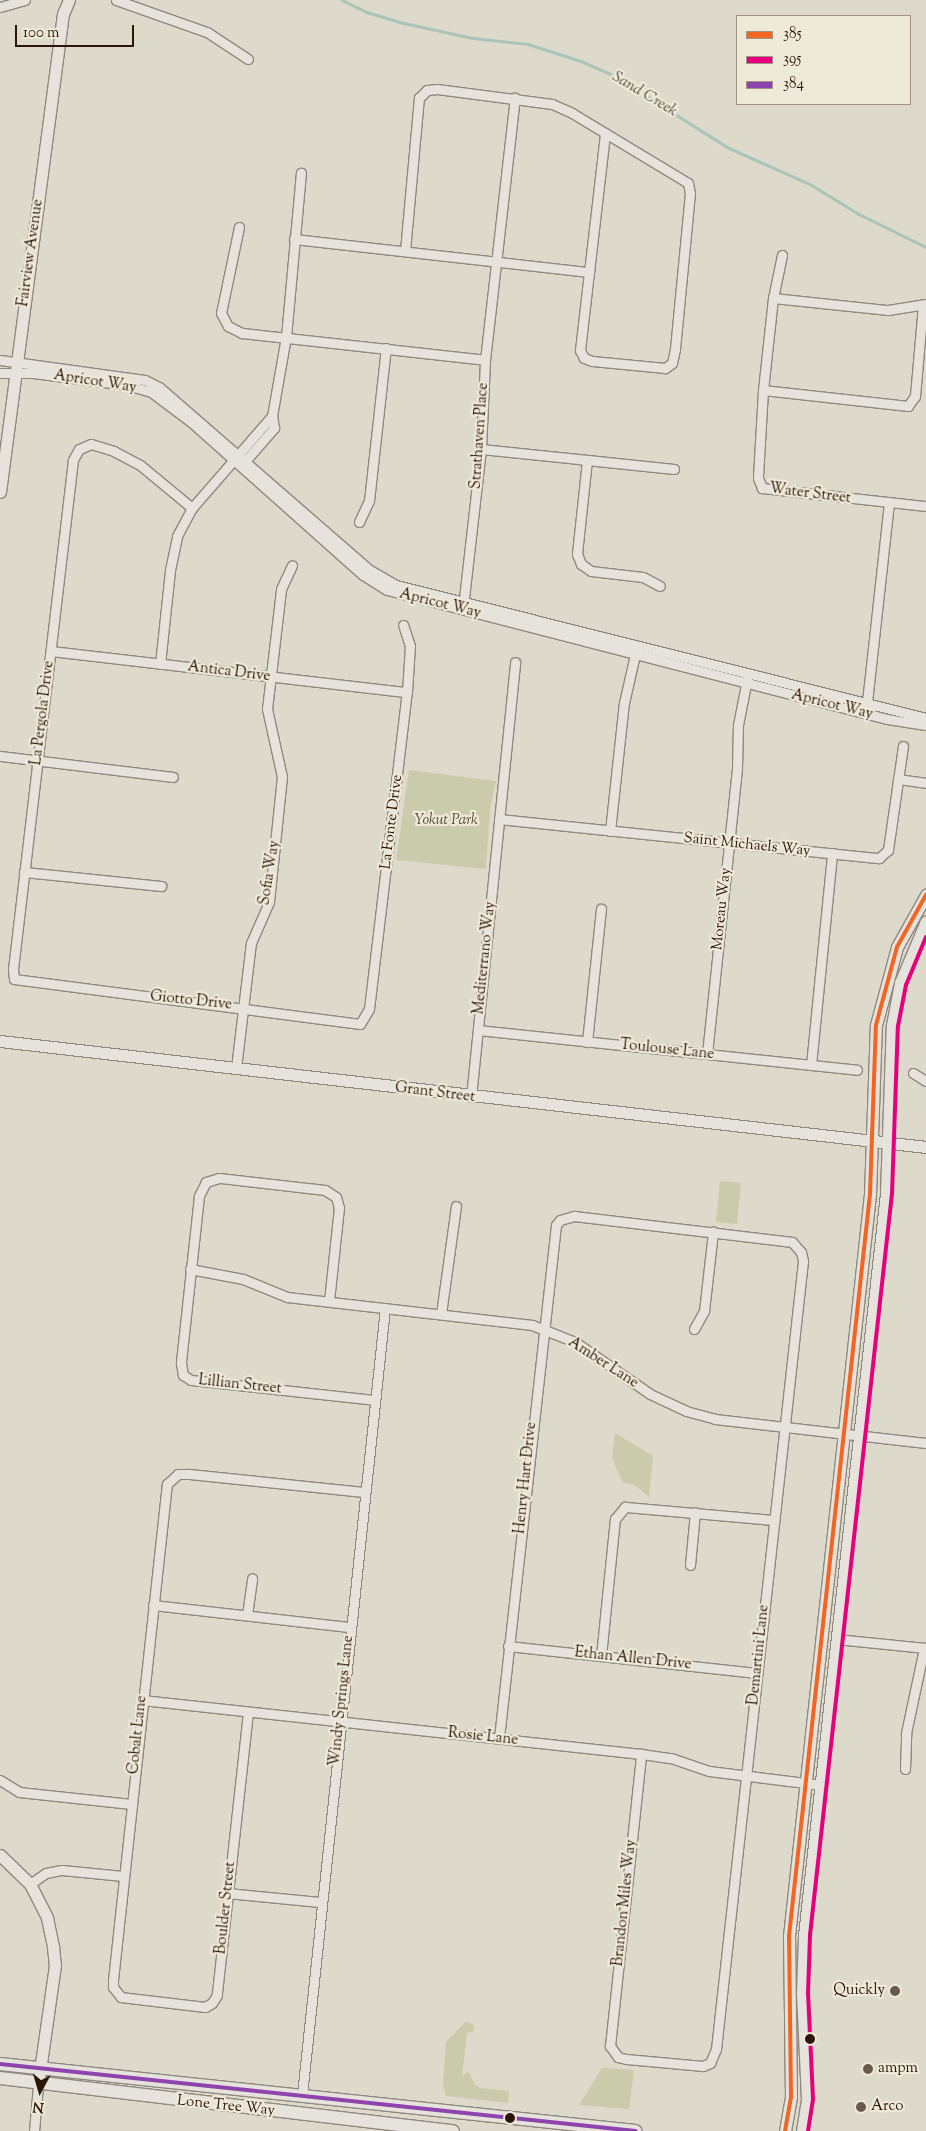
<!DOCTYPE html>
<style>
body{margin:0}
#map{position:relative;width:926px;height:2131px;overflow:hidden;background:#ddd9cb;font-family:"Sorts Mill Goudy",serif}
div>[style]{position:absolute}
[style*='--x']{left:calc(var(--x)*1px);top:calc(var(--y)*1px);width:calc(var(--w)*1px);rotate:calc(var(--a)*1deg)}
.green>*{inset:0;background:#cacbab}
.stream>*{height:2.5px;margin:-1.25px;padding:0 1.25px;transform-origin:1.25px;border-radius:1.25px;background:#abc4bb}
.roads{filter:drop-shadow(1px 0 #8e8980) drop-shadow(-1px 0 #8e8980) drop-shadow(0 1px #8e8980) drop-shadow(0 -1px #8e8980)}
.minor>*{height:9px;margin:-4.5px;padding:0 4.5px;transform-origin:4.5px;border-radius:4.5px;background:#e6e3dc}
.tertiary>*{height:11px;margin:-5.5px;padding:0 5.5px;transform-origin:5.5px;border-radius:5.5px;background:#e6e3dc}
.secondary>*{height:12px;margin:-6px;padding:0 6px;transform-origin:6px;border-radius:6px;background:#e6e3dc}
.bus-1>*{height:4px;margin:-2px;padding:0 2px;transform-origin:2px;border-radius:2px;background:#f26522}
.bus-2>*{height:4px;margin:-2px;padding:0 2px;transform-origin:2px;border-radius:2px;background:#e5007d}
.bus-3>*{height:4px;margin:-2px;padding:0 2px;transform-origin:2px;border-radius:2px;background:#8e44ad}
.dots>*{width:14px;height:14px;translate:-50% -50%;box-sizing:border-box;border:2px solid #eee9d8;border-radius:50%}
span{translate:-50% -50%;white-space:nowrap;text-align:center;line-height:1.15;-webkit-text-stroke:4.5px #eee9d8;paint-order:stroke}
.street-label{font-size:15px;color:#2b1607}
.park-label{font-size:15px;color:#564930;font-style:italic}
.poi-label{font-size:15px;color:#2b1607}
.right{translate:-100% -50%;text-align:right}
.left{translate:0 -50%;text-align:left}
.water-label{font-size:16px;color:#505044;font-style:italic}
.legend{position:absolute;left:736px;top:15px;width:175px;height:90px;box-sizing:border-box;background:#eee9d8;border:1px solid #a09584;margin:0;padding:6px 9px;list-style:none;font-size:15px;color:#2b1607}
.legend li{display:flex;align-items:center;gap:10px;height:25px}
.legend b{width:25px;border:1px solid #a09584}
.north{position:absolute;left:15px;top:2066px;width:50px;height:50px;-webkit-text-stroke:4px #eee9d8;paint-order:stroke;rotate:186deg;font-size:14px;font-weight:700;line-height:20px;text-align:center;color:#2b1607}
.north::after{content:'';display:block;margin:auto;width:18px;height:22px;background:#2b1607;clip-path:polygon(50% 0,100% 100%,50% 72%,0 100%)}
.scale{position:absolute;left:15px;top:25px;width:119px;height:22px;box-sizing:border-box;border:2px solid #2b1607;border-top:0;padding-left:6px;font-size:15px;line-height:18px;white-space:nowrap;color:#2b1607;-webkit-text-stroke:4px #eee9d8;paint-order:stroke}
</style>
<div id="map">
<div class="green">
<div style="clip-path:polygon(409px 770px,496px 781px,490px 808px,486px 869px,396px 860px)"></div>
<div style="clip-path:polygon(720px 1181px,741px 1183px,737px 1224px,716px 1222px)"></div>
<div style="clip-path:polygon(615px 1433px,653px 1456px,649px 1497px,633px 1484px,623px 1483px,612px 1458px)"></div>
<div style="clip-path:polygon(465px 2022px,473px 2024px,474px 2031px,467px 2033px,462px 2075px,469px 2072px,475px 2085px,480px 2088px,509px 2091px,508px 2103px,446px 2096px,443px 2085px,446px 2042px)"></div>
<div style="clip-path:polygon(602px 2068px,634px 2070px,629px 2109px,579px 2105px)"></div>
</div>
<div class="stream">
<div style="--x:342;--y:0;--w:28;--a:26"></div>
<div style="--x:367;--y:12;--w:39;--a:17"></div>
<div style="--x:404;--y:23;--w:71;--a:12.3"></div>
<div style="--x:473;--y:38;--w:55;--a:6.2"></div>
<div style="--x:528;--y:44;--w:56;--a:17.8"></div>
<div style="--x:581;--y:61;--w:37;--a:24"></div>
<div style="--x:615;--y:76;--w:135;--a:32.3"></div>
<div style="--x:729;--y:148;--w:89;--a:24"></div>
<div style="--x:810;--y:184;--w:57;--a:31.5"></div>
<div style="--x:859;--y:214;--w:75;--a:26.2"></div>
</div>
<div class="roads">
<div class="minor">
<div style="--x:116;--y:0;--w:96;--a:19.4"></div>
<div style="--x:207;--y:32;--w:49;--a:33.4"></div>
<div style="--x:0;--y:7;--w:26;--a:-16"></div>
<div style="--x:239;--y:227;--w:88;--a:101.8"></div>
<div style="--x:221;--y:313;--w:15;--a:62"></div>
<div style="--x:228;--y:326;--w:16;--a:27"></div>
<div style="--x:242;--y:333;--w:244;--a:6.3"></div>
<div style="--x:294;--y:239;--w:297;--a:6.4"></div>
<div style="--x:405;--y:251;--w:154;--a:-84.8"></div>
<div style="--x:419;--y:98;--w:11;--a:-45"></div>
<div style="--x:427;--y:90;--w:10;--a:-6"></div>
<div style="--x:437;--y:89;--w:116;--a:7.4"></div>
<div style="--x:552;--y:104;--w:22;--a:24"></div>
<div style="--x:572;--y:113;--w:135;--a:31.1"></div>
<div style="--x:688;--y:183;--w:10;--a:79"></div>
<div style="--x:690;--y:193;--w:157;--a:95.5"></div>
<div style="--x:675;--y:349;--w:14;--a:102"></div>
<div style="--x:672;--y:363;--w:9;--a:144"></div>
<div style="--x:665;--y:368;--w:73;--a:-174.5"></div>
<div style="--x:592;--y:361;--w:9;--a:-159"></div>
<div style="--x:584;--y:358;--w:9;--a:-117"></div>
<div style="--x:580;--y:350;--w:218;--a:-83.4"></div>
<div style="--x:782;--y:255;--w:44;--a:101.8"></div>
<div style="--x:773;--y:298;--w:93;--a:96.2"></div>
<div style="--x:763;--y:390;--w:146;--a:6.3"></div>
<div style="--x:908;--y:406;--w:12;--a:-55"></div>
<div style="--x:915;--y:396;--w:91;--a:-85"></div>
<div style="--x:773;--y:298;--w:116;--a:6"></div>
<div style="--x:888;--y:310;--w:38;--a:-9"></div>
<div style="--x:0;--y:360;--w:146;--a:7.9"></div>
<div style="--x:145;--y:380;--w:16;--a:27"></div>
<div style="--x:159;--y:387;--w:277;--a:41"></div>
<div style="--x:368;--y:569;--w:32;--a:30"></div>
<div style="--x:396;--y:585;--w:546;--a:14.09"></div>
<div style="--x:0;--y:373;--w:33;--a:0"></div>
<div style="--x:33;--y:373;--w:95;--a:7.3"></div>
<div style="--x:127;--y:385;--w:25;--a:16"></div>
<div style="--x:151;--y:392;--w:50;--a:36.9"></div>
<div style="--x:191;--y:422;--w:230;--a:41.7"></div>
<div style="--x:363;--y:575;--w:28;--a:32"></div>
<div style="--x:387;--y:590;--w:516;--a:14.47"></div>
<div style="--x:887;--y:719;--w:39;--a:9"></div>
<div style="--x:763;--y:390;--w:88;--a:93.3"></div>
<div style="--x:758;--y:478;--w:11;--a:68"></div>
<div style="--x:762;--y:488;--w:165;--a:6.3"></div>
<div style="--x:481;--y:449;--w:194;--a:5.9"></div>
<div style="--x:246;--y:460;--w:43;--a:-48.8"></div>
<div style="--x:274;--y:428;--w:12;--a:-99"></div>
<div style="--x:272;--y:416;--w:80;--a:-80"></div>
<div style="--x:286;--y:337;--w:165;--a:-84.8"></div>
<div style="--x:587;--y:460;--w:95;--a:96.1"></div>
<div style="--x:577;--y:554;--w:11;--a:68"></div>
<div style="--x:581;--y:564;--w:12;--a:35"></div>
<div style="--x:591;--y:571;--w:52;--a:6.6"></div>
<div style="--x:643;--y:577;--w:19;--a:28"></div>
<div style="--x:192;--y:508;--w:67;--a:-140.4"></div>
<div style="--x:140;--y:465;--w:30;--a:-152"></div>
<div style="--x:114;--y:451;--w:24;--a:-163"></div>
<div style="--x:91;--y:444;--w:13;--a:157"></div>
<div style="--x:79;--y:449;--w:13;--a:119"></div>
<div style="--x:73;--y:460;--w:513;--a:96.72"></div>
<div style="--x:13;--y:969;--w:10;--a:84"></div>
<div style="--x:14;--y:979;--w:349;--a:7.4"></div>
<div style="--x:360;--y:1024;--w:17;--a:-59"></div>
<div style="--x:369;--y:1009;--w:319;--a:-83.2"></div>
<div style="--x:407;--y:692;--w:46;--a:-86.3"></div>
<div style="--x:410;--y:646;--w:22;--a:-108"></div>
<div style="--x:359;--y:522;--w:23;--a:-65"></div>
<div style="--x:369;--y:501;--w:154;--a:-83.7"></div>
<div style="--x:463;--y:607;--w:159;--a:-83.5"></div>
<div style="--x:481;--y:449;--w:89;--a:-87.4"></div>
<div style="--x:485;--y:360;--w:264;--a:-83.5"></div>
<div style="--x:51;--y:651;--w:358;--a:6.6"></div>
<div style="--x:160;--y:664;--w:95;--a:-83.9"></div>
<div style="--x:170;--y:570;--w:35;--a:-78"></div>
<div style="--x:177;--y:536;--w:32;--a:-62"></div>
<div style="--x:192;--y:508;--w:122;--a:-49"></div>
<div style="--x:866;--y:711;--w:210;--a:-83.7"></div>
<div style="--x:0;--y:756;--w:174;--a:6.9"></div>
<div style="--x:898;--y:779;--w:28;--a:8"></div>
<div style="--x:499;--y:819;--w:382;--a:5.9"></div>
<div style="--x:879;--y:858;--w:12;--a:-42"></div>
<div style="--x:888;--y:850;--w:105;--a:-81.8"></div>
<div style="--x:610;--y:831;--w:129;--a:-83.8"></div>
<div style="--x:624;--y:703;--w:54;--a:-77.2"></div>
<div style="--x:24;--y:872;--w:138;--a:5.8"></div>
<div style="--x:478;--y:1030;--w:381;--a:6"></div>
<div style="--x:587;--y:1042;--w:134;--a:-84"></div>
<div style="--x:707;--y:1054;--w:288;--a:-84"></div>
<div style="--x:737;--y:768;--w:43;--a:-88.7"></div>
<div style="--x:738;--y:725;--w:47;--a:-78.9"></div>
<div style="--x:811;--y:1065;--w:213;--a:-84.3"></div>
<div style="--x:236;--y:1068;--w:126;--a:-83.2"></div>
<div style="--x:251;--y:943;--w:45;--a:-66.3"></div>
<div style="--x:269;--y:902;--w:126;--a:-84.1"></div>
<div style="--x:282;--y:777;--w:70;--a:-102.4"></div>
<div style="--x:267;--y:709;--w:121;--a:-83.3"></div>
<div style="--x:281;--y:589;--w:26;--a:-65"></div>
<div style="--x:913;--y:1073;--w:15;--a:32"></div>
<div style="--x:471;--y:1097;--w:437;--a:-84.2"></div>
<div style="--x:190;--y:1269;--w:54;--a:10.7"></div>
<div style="--x:243;--y:1279;--w:48;--a:22.2"></div>
<div style="--x:287;--y:1297;--w:247;--a:6.5"></div>
<div style="--x:532;--y:1325;--w:46;--a:21.6"></div>
<div style="--x:575;--y:1342;--w:91;--a:34.7"></div>
<div style="--x:650;--y:1394;--w:40;--a:25"></div>
<div style="--x:686;--y:1411;--w:30;--a:15"></div>
<div style="--x:715;--y:1419;--w:212;--a:6.5"></div>
<div style="--x:329;--y:1301;--w:94;--a:-83.9"></div>
<div style="--x:339;--y:1208;--w:11;--a:-105"></div>
<div style="--x:336;--y:1197;--w:13;--a:-148"></div>
<div style="--x:325;--y:1190;--w:107;--a:-173.5"></div>
<div style="--x:219;--y:1178;--w:14;--a:163"></div>
<div style="--x:206;--y:1182;--w:16;--a:117"></div>
<div style="--x:199;--y:1196;--w:168;--a:96.2"></div>
<div style="--x:181;--y:1363;--w:12;--a:81"></div>
<div style="--x:183;--y:1375;--w:9;--a:32"></div>
<div style="--x:191;--y:1380;--w:184;--a:6.2"></div>
<div style="--x:441;--y:1314;--w:109;--a:-82.1"></div>
<div style="--x:694;--y:1329;--w:21;--a:-61"></div>
<div style="--x:704;--y:1311;--w:80;--a:-83.5"></div>
<div style="--x:690;--y:1565;--w:53;--a:-84.6"></div>
<div style="--x:153;--y:1605;--w:197;--a:6.4"></div>
<div style="--x:247;--y:1615;--w:37;--a:-82"></div>
<div style="--x:836;--y:1639;--w:90;--a:5.7"></div>
<div style="--x:508;--y:1646;--w:250;--a:6.2"></div>
<div style="--x:601;--y:1656;--w:138;--a:-84.2"></div>
<div style="--x:615;--y:1519;--w:16;--a:-50"></div>
<div style="--x:625;--y:1507;--w:150;--a:5"></div>
<div style="--x:142;--y:1700;--w:502;--a:6.18"></div>
<div style="--x:641;--y:1754;--w:30;--a:8"></div>
<div style="--x:671;--y:1758;--w:40;--a:18.9"></div>
<div style="--x:709;--y:1771;--w:113;--a:7.1"></div>
<div style="--x:248;--y:1712;--w:285;--a:96.3"></div>
<div style="--x:217;--y:1995;--w:9;--a:122"></div>
<div style="--x:212;--y:2003;--w:8;--a:150"></div>
<div style="--x:205;--y:2007;--w:85;--a:-173.2"></div>
<div style="--x:121;--y:1997;--w:13;--a:-129"></div>
<div style="--x:113;--y:1987;--w:7;--a:-90"></div>
<div style="--x:113;--y:1980;--w:499;--a:-83.8"></div>
<div style="--x:167;--y:1484;--w:15;--a:-42"></div>
<div style="--x:178;--y:1474;--w:11;--a:0"></div>
<div style="--x:189;--y:1474;--w:176;--a:5.9"></div>
<div style="--x:499;--y:1738;--w:516;--a:-83.66"></div>
<div style="--x:556;--y:1225;--w:6;--a:-51"></div>
<div style="--x:560;--y:1220;--w:15;--a:-16"></div>
<div style="--x:574;--y:1216;--w:220;--a:6.8"></div>
<div style="--x:792;--y:1242;--w:13;--a:48"></div>
<div style="--x:801;--y:1252;--w:9;--a:77"></div>
<div style="--x:803;--y:1261;--w:793;--a:96.3"></div>
<div style="--x:716;--y:2049;--w:15;--a:113"></div>
<div style="--x:710;--y:2063;--w:8;--a:157"></div>
<div style="--x:703;--y:2066;--w:77;--a:-174.8"></div>
<div style="--x:626;--y:2059;--w:8;--a:-166"></div>
<div style="--x:618;--y:2057;--w:14;--a:-126"></div>
<div style="--x:610;--y:2046;--w:294;--a:-83.9"></div>
<div style="--x:905;--y:1769;--w:36;--a:-88"></div>
<div style="--x:906;--y:1733;--w:87;--a:-78"></div>
<div style="--x:0;--y:1780;--w:22;--a:32"></div>
<div style="--x:19;--y:1792;--w:113;--a:6.1"></div>
<div style="--x:30;--y:1884;--w:19;--a:-35"></div>
<div style="--x:46;--y:1873;--w:16;--a:-11"></div>
<div style="--x:62;--y:1870;--w:61;--a:5.6"></div>
<div style="--x:227;--y:1893;--w:93;--a:5.5"></div>
<div style="--x:302;--y:2095;--w:791;--a:-83.98"></div>
<div style="--x:34;--y:2131;--w:46;--a:-85"></div>
</div>
<div class="tertiary">
<div style="--x:0;--y:492;--w:482;--a:-82.5"></div>
<div style="--x:63;--y:14;--w:15;--a:-67"></div>
<div style="--x:0;--y:1041;--w:932;--a:6.53"></div>
<div style="--x:0;--y:1855;--w:42;--a:44"></div>
<div style="--x:30;--y:1884;--w:38;--a:63"></div>
<div style="--x:47;--y:1918;--w:30;--a:78"></div>
<div style="--x:53;--y:1947;--w:18;--a:84"></div>
<div style="--x:55;--y:1965;--w:121;--a:98.1"></div>
<div style="--x:785;--y:2131;--w:35;--a:-80"></div>
<div style="--x:791;--y:2097;--w:161;--a:-90.7"></div>
<div style="--x:789;--y:1936;--w:746;--a:-83.77"></div>
<div style="--x:870;--y:1194;--w:169;--a:-88"></div>
<div style="--x:876;--y:1025;--w:81;--a:-74.9"></div>
<div style="--x:897;--y:947;--w:60;--a:-60.9"></div>
<div style="--x:802;--y:2131;--w:32;--a:-81"></div>
<div style="--x:807;--y:2099;--w:106;--a:-92.7"></div>
<div style="--x:802;--y:1993;--w:58;--a:-88"></div>
<div style="--x:804;--y:1935;--w:747;--a:-83.69"></div>
<div style="--x:886;--y:1193;--w:168;--a:-88"></div>
<div style="--x:892;--y:1025;--w:43;--a:-79.2"></div>
<div style="--x:900;--y:983;--w:67;--a:-67.2"></div>
</div>
<div class="secondary">
<div style="--x:0;--y:2064;--w:639;--a:6.02"></div>
<div style="--x:0;--y:2078;--w:456;--a:6.7"></div>
</div>
</div>
<div class="bus-1">
<div style="--x:785;--y:2131;--w:35;--a:-80"></div>
<div style="--x:791;--y:2097;--w:161;--a:-90.7"></div>
<div style="--x:789;--y:1936;--w:746;--a:-83.77"></div>
<div style="--x:870;--y:1194;--w:169;--a:-88"></div>
<div style="--x:876;--y:1025;--w:81;--a:-74.9"></div>
<div style="--x:897;--y:947;--w:60;--a:-60.9"></div>
</div>
<div class="bus-2">
<div style="--x:808;--y:2131;--w:32;--a:-81"></div>
<div style="--x:813;--y:2099;--w:106;--a:-92.7"></div>
<div style="--x:808;--y:1993;--w:58;--a:-88"></div>
<div style="--x:810;--y:1935;--w:746;--a:-83.69"></div>
<div style="--x:892;--y:1194;--w:168;--a:-88"></div>
<div style="--x:898;--y:1026;--w:42;--a:-79"></div>
<div style="--x:906;--y:985;--w:52;--a:-67.4"></div>
</div>
<div class="bus-3">
<div style="--x:0;--y:2064;--w:639;--a:6.02"></div>
</div>
<div class="dots">
<div style="left:895px;top:1991px;background:#695a4c"></div>
<div style="left:810px;top:2039px;background:#2b1607"></div>
<div style="left:868px;top:2069px;background:#695a4c"></div>
<div style="left:861px;top:2107px;background:#695a4c"></div>
<div style="left:510px;top:2118px;background:#2b1607"></div>
</div>
<div class="street-label">
<span style="left:31px;top:253px;rotate:-82deg">Fairview Avenue</span>
<span style="left:95px;top:382px;rotate:9deg">Apricot Way</span>
<span style="left:480px;top:436px;rotate:-86deg">Strathaven Place</span>
<span style="left:810px;top:494px;rotate:7deg">Water Street</span>
<span style="left:440px;top:604px;rotate:14deg">Apricot Way</span>
<span style="left:229px;top:672px;rotate:7deg">Antica Drive</span>
<span style="left:832px;top:705px;rotate:14deg">Apricot Way</span>
<span style="left:43px;top:713px;rotate:-83deg">La Pergola Drive</span>
<span style="left:392px;top:822px;rotate:-83deg">La Fonte Drive</span>
<span style="left:747px;top:845px;rotate:6deg">Saint Michaels Way</span>
<span style="left:270px;top:873px;rotate:-81deg">Sofia Way</span>
<span style="left:722px;top:909px;rotate:-84deg">Moreau Way</span>
<span style="left:485px;top:958px;rotate:-84deg">Mediterrano Way</span>
<span style="left:191px;top:1001px;rotate:6deg">Giotto Drive</span>
<span style="left:667px;top:1050px;rotate:6deg">Toulouse Lane</span>
<span style="left:435px;top:1093px;rotate:7deg">Grant Street</span>
<span style="left:603px;top:1363px;rotate:33deg">Amber Lane</span>
<span style="left:240px;top:1385px;rotate:6deg">Lillian Street</span>
<span style="left:526px;top:1478px;rotate:-84deg">Henry Hart Drive</span>
<span style="left:759px;top:1655px;rotate:-84deg">Demartini Lane</span>
<span style="left:633px;top:1659px;rotate:6deg">Ethan Allen Drive</span>
<span style="left:342px;top:1701px;rotate:-84deg">Windy Springs Lane</span>
<span style="left:138px;top:1735px;rotate:-84deg">Cobalt Lane</span>
<span style="left:483px;top:1737px;rotate:6deg">Rosie Lane</span>
<span style="left:625px;top:1903px;rotate:-84deg">Brandon Miles Way</span>
<span style="left:226px;top:1908px;rotate:-84deg">Boulder Street</span>
<span style="left:226px;top:2106px;rotate:6deg">Lone Tree Way</span>
</div>
<div class="park-label">
<span style="left:446px;top:821px">Yokut Park</span>
</div>
<div class="poi-label">
<span class="right" style="left:885px;top:1991px">Quickly</span>
<span class="left" style="left:878px;top:2069px">ampm</span>
<span class="left" style="left:871px;top:2107px">Arco</span>
</div>
<div class="water-label">
<span style="left:644px;top:95px;rotate:31deg">Sand Creek</span>
</div>
<ul class="legend">
<li><b style="height:6px;background:#f26522"></b>385</li>
<li><b style="height:6px;background:#e5007d"></b>395</li>
<li><b style="height:6px;background:#8e44ad"></b>384</li>
</ul>
<div class="north">N</div>
<div class="scale">100 m</div>
</div>
